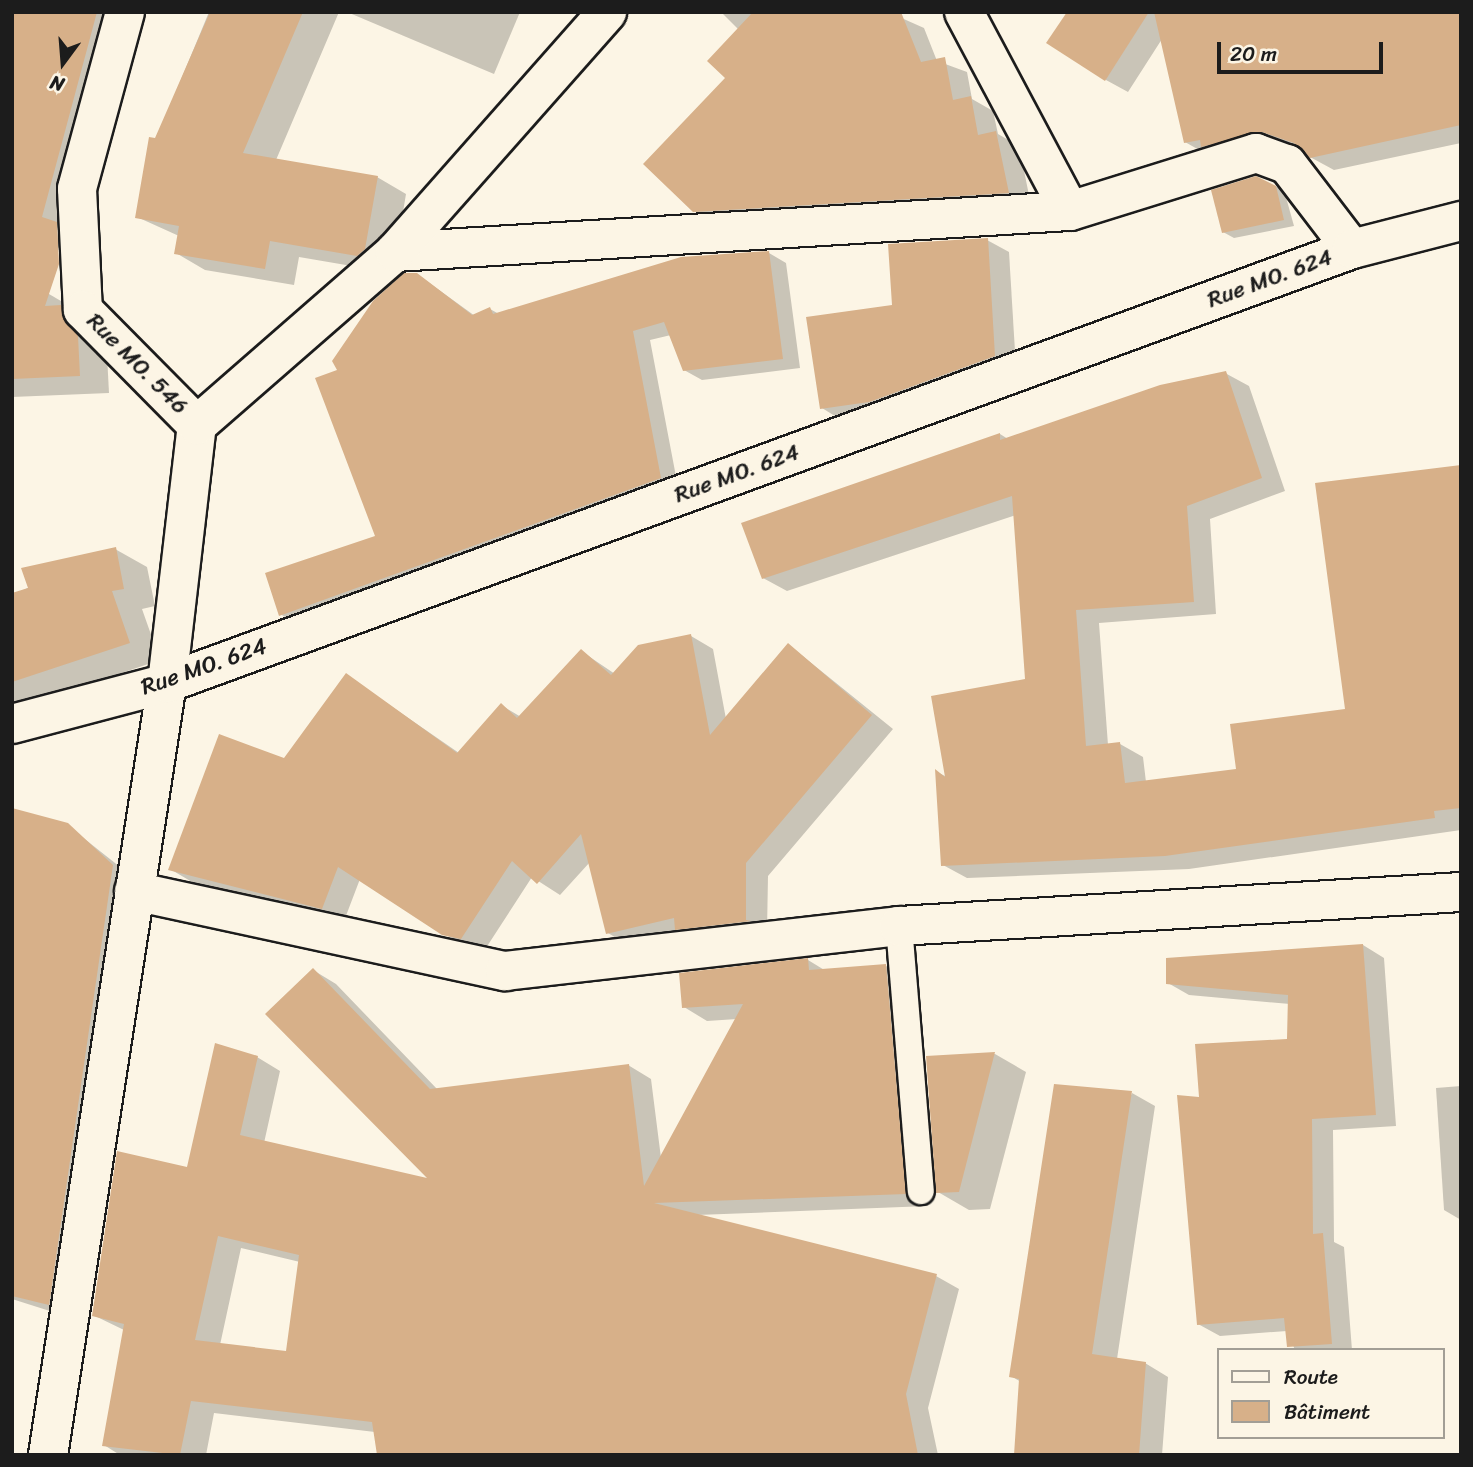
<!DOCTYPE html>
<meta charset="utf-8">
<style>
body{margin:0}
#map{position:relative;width:1473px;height:1467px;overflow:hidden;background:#fcf5e5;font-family:Sriracha,sans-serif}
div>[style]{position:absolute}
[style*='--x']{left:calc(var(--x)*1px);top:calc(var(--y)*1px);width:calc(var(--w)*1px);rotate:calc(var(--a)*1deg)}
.shadow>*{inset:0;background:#0003}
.building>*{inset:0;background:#d7b089}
.roads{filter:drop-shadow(2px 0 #1c1c1c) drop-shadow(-2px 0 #1c1c1c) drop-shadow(0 2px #1c1c1c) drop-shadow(0 -2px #1c1c1c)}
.lane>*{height:26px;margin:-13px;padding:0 13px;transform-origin:13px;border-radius:13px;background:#fcf5e5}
.street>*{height:38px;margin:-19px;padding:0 19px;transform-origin:19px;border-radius:19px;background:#fcf5e5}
.secondary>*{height:38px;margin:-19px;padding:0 19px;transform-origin:19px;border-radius:19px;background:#fcf5e5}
span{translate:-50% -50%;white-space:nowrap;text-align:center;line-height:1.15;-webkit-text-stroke:6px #fcf5e5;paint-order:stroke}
.street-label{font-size:23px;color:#1c1c1c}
.frame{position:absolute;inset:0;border:14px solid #1c1c1c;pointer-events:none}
.legend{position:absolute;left:1217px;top:1348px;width:228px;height:91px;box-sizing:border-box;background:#fcf5e5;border:2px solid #a29e95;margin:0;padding:9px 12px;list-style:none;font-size:21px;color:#1c1c1c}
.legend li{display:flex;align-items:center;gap:14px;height:35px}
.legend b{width:35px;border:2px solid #a29e95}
.north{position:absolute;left:28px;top:28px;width:70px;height:70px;-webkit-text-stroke:5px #fcf5e5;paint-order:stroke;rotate:196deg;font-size:19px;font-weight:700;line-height:28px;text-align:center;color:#1c1c1c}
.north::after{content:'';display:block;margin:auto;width:24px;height:32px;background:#1c1c1c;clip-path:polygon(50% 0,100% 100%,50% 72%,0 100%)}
.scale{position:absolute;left:1217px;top:42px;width:166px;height:32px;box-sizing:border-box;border:4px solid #1c1c1c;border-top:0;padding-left:9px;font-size:21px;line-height:24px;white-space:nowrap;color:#1c1c1c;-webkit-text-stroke:5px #fcf5e5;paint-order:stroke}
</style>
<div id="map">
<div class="shadow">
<div style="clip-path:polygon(12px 12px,127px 12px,64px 249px,12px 235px)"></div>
<div style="clip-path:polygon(209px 12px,339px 12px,276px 160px,377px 177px,406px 194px,394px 266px,387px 272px,299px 257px,294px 285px,205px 270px,176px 253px,179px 236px,137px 217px,156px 140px)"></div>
<div style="clip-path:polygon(347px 12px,520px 12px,494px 74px)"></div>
<div style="clip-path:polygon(721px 12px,888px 12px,924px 28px,937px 61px,967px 72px,972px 99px,993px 111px,998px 134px,1019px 146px,1031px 205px,717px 224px,694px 211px,739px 30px)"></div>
<div style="clip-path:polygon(1069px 12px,1461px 12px,1461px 143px,1334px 170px,1286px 144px,1208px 155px,1185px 142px,1162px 39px,1128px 92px,1106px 80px)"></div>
<div style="clip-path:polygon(1256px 178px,1284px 190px,1294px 226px,1234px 238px,1223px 232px)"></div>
<div style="clip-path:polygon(987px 240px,1009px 252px,1016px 368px,843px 421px,822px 408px,894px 307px)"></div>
<div style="clip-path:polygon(769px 253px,786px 263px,800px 368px,702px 380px,684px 370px,671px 335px,650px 340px,678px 487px,298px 624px,280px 614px,378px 537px,340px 371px,417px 274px,475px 316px,490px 309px,499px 314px)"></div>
<div style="clip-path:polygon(49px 294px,78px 311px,107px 355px,109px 393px,12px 397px,12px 296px)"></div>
<div style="clip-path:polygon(1225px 373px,1249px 386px,1285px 491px,1210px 519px,1216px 614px,1099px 623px,1108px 745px,1120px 744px,1143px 757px,1146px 782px,1238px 770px,1347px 711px,1461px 466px,1461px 830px,1189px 869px,967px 878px,943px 865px,937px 772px,947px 777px,1027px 681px,1016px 515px,787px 591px,763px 578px,1000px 434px,1008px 439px)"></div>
<div style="clip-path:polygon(115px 549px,147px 567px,155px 606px,142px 609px,160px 660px,12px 710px,12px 595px)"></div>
<div style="clip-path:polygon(691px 636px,713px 649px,726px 719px,789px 645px,893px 729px,768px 876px,767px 932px,630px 946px,608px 933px,590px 862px,560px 895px,532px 877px,484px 951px,443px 934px,360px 879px,344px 921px,192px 882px,170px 869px,285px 760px,346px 675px,459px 753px,501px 705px,521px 717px,581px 651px,615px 674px)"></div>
<div style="clip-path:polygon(67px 825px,139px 882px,75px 1319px,12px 1299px,12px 1246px)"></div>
<div style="clip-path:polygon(1363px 945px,1384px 958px,1396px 1126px,1333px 1130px,1334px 1242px,1344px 1247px,1352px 1350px,1295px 1350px,1287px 1331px,1220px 1336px,1198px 1324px,1200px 1099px,1289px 1041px,1290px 1004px,1189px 995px,1168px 983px)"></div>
<div style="clip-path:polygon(evenodd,808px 960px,826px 971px,886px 966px,909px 979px,928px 1206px,697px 1215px,936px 1276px,959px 1289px,928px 1408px,938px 1455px,788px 1455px,375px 1432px,214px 1413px,206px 1455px,120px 1455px,104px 1445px,124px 1330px,93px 1315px,257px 1057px,280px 1071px,264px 1143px,433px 1181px,313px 970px,336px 984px,438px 1090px,628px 1065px,651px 1079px,661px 1158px,737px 1019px,707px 1021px,684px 1007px,808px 960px,241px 1248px,300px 1262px,287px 1353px,220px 1345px,241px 1248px)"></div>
<div style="clip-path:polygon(995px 1054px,1026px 1072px,990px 1209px,969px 1210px,938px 1192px,927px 1057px)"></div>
<div style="clip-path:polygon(1461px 1086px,1461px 1220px,1444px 1210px,1436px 1088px)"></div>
<div style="clip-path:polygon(1132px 1093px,1155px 1106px,1117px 1359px,1145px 1363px,1168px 1377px,1162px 1455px,1015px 1455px,1021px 1382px,1011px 1376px)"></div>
</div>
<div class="building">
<div style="clip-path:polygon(12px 12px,97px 12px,42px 217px,57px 222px,59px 264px,45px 306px,61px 305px,78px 336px,80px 376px,12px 379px)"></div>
<div style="clip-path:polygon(210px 12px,303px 12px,243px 153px,378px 176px,365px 249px,357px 256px,270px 241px,265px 269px,174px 254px,179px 226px,135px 218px,149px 137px,155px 138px)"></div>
<div style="clip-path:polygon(753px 12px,901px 12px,921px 62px,945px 57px,953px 100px,971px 96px,978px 135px,996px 131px,1009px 193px,693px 212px,643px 164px,725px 78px,707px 61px)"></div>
<div style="clip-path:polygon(1067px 12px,1149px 12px,1105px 81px,1046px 43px)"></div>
<div style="clip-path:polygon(1154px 12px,1461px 12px,1461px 125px,1310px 158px,1294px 143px,1262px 132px,1201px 147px,1200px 140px,1184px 143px)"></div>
<div style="clip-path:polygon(1256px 176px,1276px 186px,1284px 220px,1222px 233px,1211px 190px)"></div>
<div style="clip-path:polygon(988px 238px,995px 356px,869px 402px,820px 409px,806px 317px,892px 305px,888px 244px)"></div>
<div style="clip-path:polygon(769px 251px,783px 359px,683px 371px,664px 322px,633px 331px,661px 478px,279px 616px,265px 573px,375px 536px,315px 378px,337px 370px,332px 361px,373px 301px,404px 273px,417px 273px,472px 315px,490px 307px,493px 314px,681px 257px)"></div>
<div style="clip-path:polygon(1226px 371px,1262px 478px,1187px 506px,1194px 602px,1076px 610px,1086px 746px,1120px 742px,1125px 783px,1236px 769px,1230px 724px,1345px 709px,1315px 483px,1461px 465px,1461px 808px,1434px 811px,1435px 818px,1165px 856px,941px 866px,935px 769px,945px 777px,931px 696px,1025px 679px,1012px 496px,762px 579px,741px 523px,1000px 433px,1000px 440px,1160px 385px)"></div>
<div style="clip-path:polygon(116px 547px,124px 589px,112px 591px,130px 643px,12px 682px,12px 593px,28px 588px,21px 568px)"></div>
<div style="clip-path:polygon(691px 634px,710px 735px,788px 643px,872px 715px,746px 863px,746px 920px,751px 921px,675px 930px,674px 918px,606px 934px,581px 834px,537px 884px,512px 861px,461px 939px,442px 935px,338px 867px,322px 909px,168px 870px,219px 734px,284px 758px,346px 673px,457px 753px,501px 703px,517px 718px,581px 649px,611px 675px,638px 645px)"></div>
<div style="clip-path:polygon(12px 808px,68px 823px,113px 865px,49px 1305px,12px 1296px)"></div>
<div style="clip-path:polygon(1363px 944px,1376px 1115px,1312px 1119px,1313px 1234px,1323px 1233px,1332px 1344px,1287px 1347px,1284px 1318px,1197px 1325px,1177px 1095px,1199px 1097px,1195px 1044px,1287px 1039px,1288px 995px,1166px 984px,1166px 958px)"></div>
<div style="clip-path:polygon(evenodd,808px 958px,809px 970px,886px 964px,906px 1194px,654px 1203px,937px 1274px,906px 1394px,918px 1455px,377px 1455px,372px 1422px,191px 1401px,180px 1455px,102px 1446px,124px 1324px,92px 1316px,117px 1151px,187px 1167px,215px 1043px,258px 1056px,240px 1135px,427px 1178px,265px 1014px,313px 968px,430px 1089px,629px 1064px,644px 1186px,743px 1004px,682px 1008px,679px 973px,808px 958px,218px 1236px,299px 1255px,286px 1351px,195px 1340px,218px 1236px)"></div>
<div style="clip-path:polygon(995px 1052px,959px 1192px,936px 1193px,926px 1056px)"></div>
<div style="clip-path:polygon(1054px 1084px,1132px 1091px,1092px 1354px,1146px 1362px,1139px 1455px,1014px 1455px,1019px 1379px,1009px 1377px)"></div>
</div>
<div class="roads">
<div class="lane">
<div style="--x:899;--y:926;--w:266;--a:85.3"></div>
</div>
<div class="street">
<div style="--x:125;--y:12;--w:183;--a:105.2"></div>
<div style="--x:77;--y:189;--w:121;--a:87.2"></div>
<div style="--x:83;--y:310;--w:162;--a:45.3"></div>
<div style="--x:964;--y:12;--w:225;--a:62"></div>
<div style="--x:395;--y:252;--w:676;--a:-3.48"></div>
<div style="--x:1070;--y:211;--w:195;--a:-17.3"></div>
<div style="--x:1256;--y:153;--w:33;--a:20"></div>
<div style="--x:1287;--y:164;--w:107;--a:52.6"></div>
<div style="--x:134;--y:891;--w:380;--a:12.2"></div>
<div style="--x:505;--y:971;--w:397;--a:-6.5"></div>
<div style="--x:899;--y:926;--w:563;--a:-3.46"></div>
<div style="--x:48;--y:1455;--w:781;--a:-81.24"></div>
<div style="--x:167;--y:683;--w:260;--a:-83.4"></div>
<div style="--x:197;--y:425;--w:263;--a:-41.1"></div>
<div style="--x:395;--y:252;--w:320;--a:-48.5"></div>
</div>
<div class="secondary">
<div style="--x:12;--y:724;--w:160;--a:-14.8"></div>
<div style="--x:167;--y:683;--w:1262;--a:-20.11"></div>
<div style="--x:1352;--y:249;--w:113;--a:-14.4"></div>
</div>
</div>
<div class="street-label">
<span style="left:1270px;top:279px;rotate:-20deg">Rue MO. 624</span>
<span style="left:137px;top:364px;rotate:45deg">Rue MO. 546</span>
<span style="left:737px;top:474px;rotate:-20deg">Rue MO. 624</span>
<span style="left:204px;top:667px;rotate:-19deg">Rue MO. 624</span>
</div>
<div class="frame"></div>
<ul class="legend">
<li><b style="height:9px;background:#fcf5e5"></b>Route</li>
<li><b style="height:19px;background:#d7b089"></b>Bâtiment</li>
</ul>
<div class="north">N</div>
<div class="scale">20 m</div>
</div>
